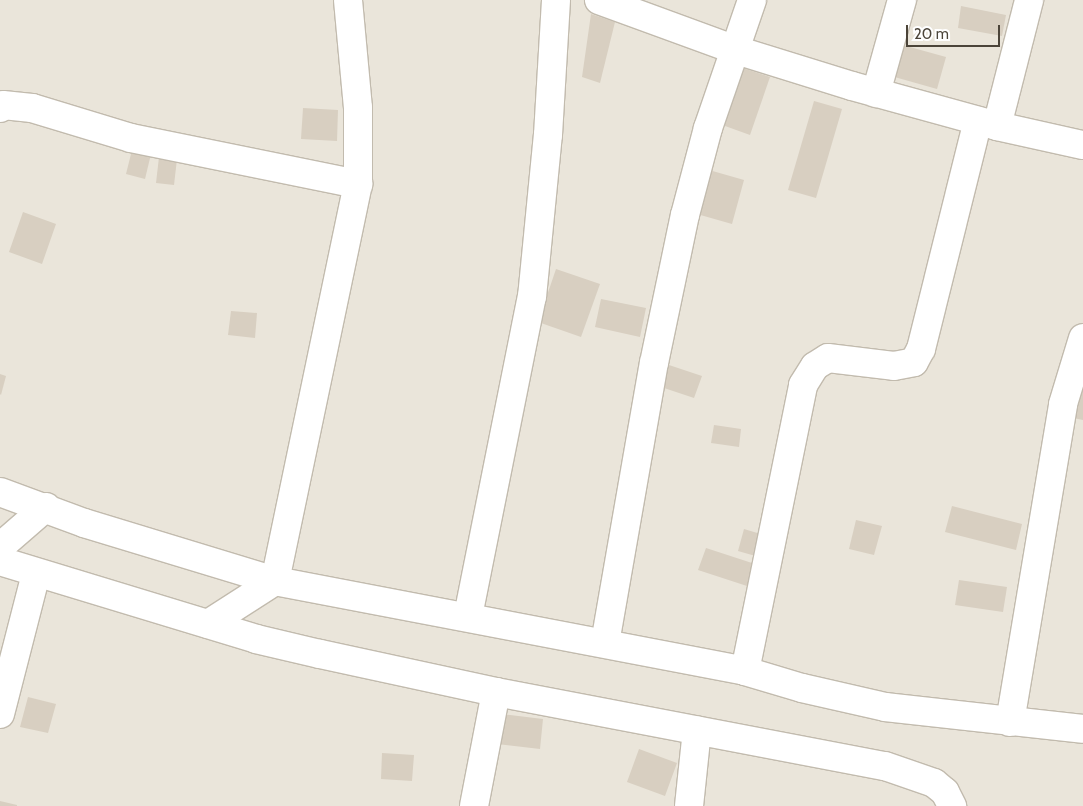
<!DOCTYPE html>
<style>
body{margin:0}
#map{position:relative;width:1083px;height:806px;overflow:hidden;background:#f6f3ec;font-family:Cabin,sans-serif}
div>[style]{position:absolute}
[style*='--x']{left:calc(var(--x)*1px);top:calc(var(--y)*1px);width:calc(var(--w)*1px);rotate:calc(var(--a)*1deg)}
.residential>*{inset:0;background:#eae5da}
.building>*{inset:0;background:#d8cfc1}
.roads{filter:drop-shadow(1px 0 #c2bbae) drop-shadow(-1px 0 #c2bbae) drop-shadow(0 1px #c2bbae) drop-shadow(0 -1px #c2bbae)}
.minor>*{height:28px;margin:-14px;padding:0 14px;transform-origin:14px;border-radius:14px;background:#fff}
span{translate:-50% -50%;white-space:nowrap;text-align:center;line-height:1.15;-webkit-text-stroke:4px #fff;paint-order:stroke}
.scale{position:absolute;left:906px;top:25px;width:94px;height:22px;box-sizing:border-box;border:2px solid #4b4439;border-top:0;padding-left:6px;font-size:15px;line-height:18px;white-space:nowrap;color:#4b4439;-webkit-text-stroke:4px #fff;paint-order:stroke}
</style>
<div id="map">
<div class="residential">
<div style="clip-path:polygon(0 0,1083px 0,1083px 806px,0 806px)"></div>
</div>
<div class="building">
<div style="clip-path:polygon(961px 6px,1006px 15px,1002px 36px,958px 28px)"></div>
<div style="clip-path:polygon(591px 14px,615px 22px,600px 83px,582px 77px)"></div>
<div style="clip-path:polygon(899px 44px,946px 57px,937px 89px,891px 76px)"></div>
<div style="clip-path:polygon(734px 65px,770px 77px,750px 135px,714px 122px)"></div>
<div style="clip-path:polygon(814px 101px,842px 109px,816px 198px,788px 190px)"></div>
<div style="clip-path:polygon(303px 108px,338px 110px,337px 141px,301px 139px)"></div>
<div style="clip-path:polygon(132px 150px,151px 154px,145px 179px,126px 174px)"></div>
<div style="clip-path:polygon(159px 157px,177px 159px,174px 185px,156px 183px)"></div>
<div style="clip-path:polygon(709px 170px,744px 180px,732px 224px,697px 214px)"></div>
<div style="clip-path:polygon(23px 212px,56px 224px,42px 264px,9px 252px)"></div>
<div style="clip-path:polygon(556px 269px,600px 284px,581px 337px,538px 322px)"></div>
<div style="clip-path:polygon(601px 299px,646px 308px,640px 337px,595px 327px)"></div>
<div style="clip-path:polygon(231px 311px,257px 313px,255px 338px,228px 335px)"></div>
<div style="clip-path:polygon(666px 364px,702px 376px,694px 398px,658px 386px)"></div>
<div style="clip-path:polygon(0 374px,6px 376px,1px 395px,0 394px)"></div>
<div style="clip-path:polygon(1083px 377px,1083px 420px,1068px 417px)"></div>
<div style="clip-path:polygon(714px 425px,741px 429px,739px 447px,711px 443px)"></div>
<div style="clip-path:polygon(952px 506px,1022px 524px,1016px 550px,945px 532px)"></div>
<div style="clip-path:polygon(856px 520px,882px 526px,874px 555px,849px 549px)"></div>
<div style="clip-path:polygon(744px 529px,764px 535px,759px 557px,738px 551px)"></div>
<div style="clip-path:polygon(706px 548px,755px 564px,747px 586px,698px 570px)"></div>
<div style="clip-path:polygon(959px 580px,1007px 587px,1003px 612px,955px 605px)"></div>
<div style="clip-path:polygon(28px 697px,56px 704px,48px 733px,20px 727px)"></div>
<div style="clip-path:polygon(501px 714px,543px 719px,540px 749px,497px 744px)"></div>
<div style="clip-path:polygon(639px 749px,677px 763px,665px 796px,627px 782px)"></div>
<div style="clip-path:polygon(382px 753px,414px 755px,412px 781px,381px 779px)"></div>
<div style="clip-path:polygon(0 801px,17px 805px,17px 806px,0 806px)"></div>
</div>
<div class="roads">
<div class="minor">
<div style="--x:599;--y:0;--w:146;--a:20.1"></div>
<div style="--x:736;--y:50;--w:121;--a:17.2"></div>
<div style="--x:852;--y:86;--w:150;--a:15.4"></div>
<div style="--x:997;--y:126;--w:88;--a:12.5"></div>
<div style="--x:876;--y:93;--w:97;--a:-74.4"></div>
<div style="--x:0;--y:108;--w:4;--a:-45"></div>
<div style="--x:3;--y:105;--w:29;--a:6"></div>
<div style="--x:32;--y:108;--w:103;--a:16.9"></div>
<div style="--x:131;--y:138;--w:232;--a:11.5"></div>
<div style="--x:997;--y:126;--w:130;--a:-75.7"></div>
<div style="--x:0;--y:492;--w:90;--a:20.3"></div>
<div style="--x:84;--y:523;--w:200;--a:16.9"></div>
<div style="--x:275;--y:581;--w:479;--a:10.8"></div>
<div style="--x:745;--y:671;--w:59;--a:16.6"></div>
<div style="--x:802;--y:688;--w:85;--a:12.9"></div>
<div style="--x:885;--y:707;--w:199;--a:6.3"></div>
<div style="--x:0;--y:547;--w:61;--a:-41"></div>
<div style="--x:0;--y:561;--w:268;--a:16.9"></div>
<div style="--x:256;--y:639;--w:66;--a:13.2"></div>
<div style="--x:320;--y:654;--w:180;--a:12.2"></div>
<div style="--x:496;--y:692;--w:396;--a:10.8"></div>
<div style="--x:885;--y:766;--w:52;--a:19.1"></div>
<div style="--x:934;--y:783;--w:14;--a:39"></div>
<div style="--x:945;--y:792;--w:16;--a:63"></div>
<div style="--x:468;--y:616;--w:325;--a:-78.7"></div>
<div style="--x:532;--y:297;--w:163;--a:-84.4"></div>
<div style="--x:548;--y:135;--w:135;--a:-86.6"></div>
<div style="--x:208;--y:624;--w:80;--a:-32.7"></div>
<div style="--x:275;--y:581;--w:406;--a:-78.2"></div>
<div style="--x:358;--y:184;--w:76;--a:-90"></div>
<div style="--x:358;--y:108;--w:108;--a:-95.3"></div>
<div style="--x:605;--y:643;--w:284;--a:-80.1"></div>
<div style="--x:654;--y:363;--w:151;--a:-78.2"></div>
<div style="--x:685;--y:215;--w:90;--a:-75.2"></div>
<div style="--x:708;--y:128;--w:135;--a:-71"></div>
<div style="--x:745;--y:671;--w:292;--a:-78.5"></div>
<div style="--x:803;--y:385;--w:22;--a:-58"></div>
<div style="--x:815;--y:366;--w:15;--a:-32"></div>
<div style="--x:828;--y:358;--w:66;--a:6.9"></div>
<div style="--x:894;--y:366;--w:20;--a:-11"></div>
<div style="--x:914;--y:362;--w:15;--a:-62"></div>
<div style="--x:921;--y:349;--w:235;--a:-76"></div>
<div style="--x:0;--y:714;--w:145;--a:-75.6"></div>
<div style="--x:1010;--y:722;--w:322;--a:-80.5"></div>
<div style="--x:1063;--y:404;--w:69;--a:-73.1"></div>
<div style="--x:474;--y:806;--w:116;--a:-79.1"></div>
<div style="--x:689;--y:806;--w:76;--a:-84"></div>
</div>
</div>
<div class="scale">20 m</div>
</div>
